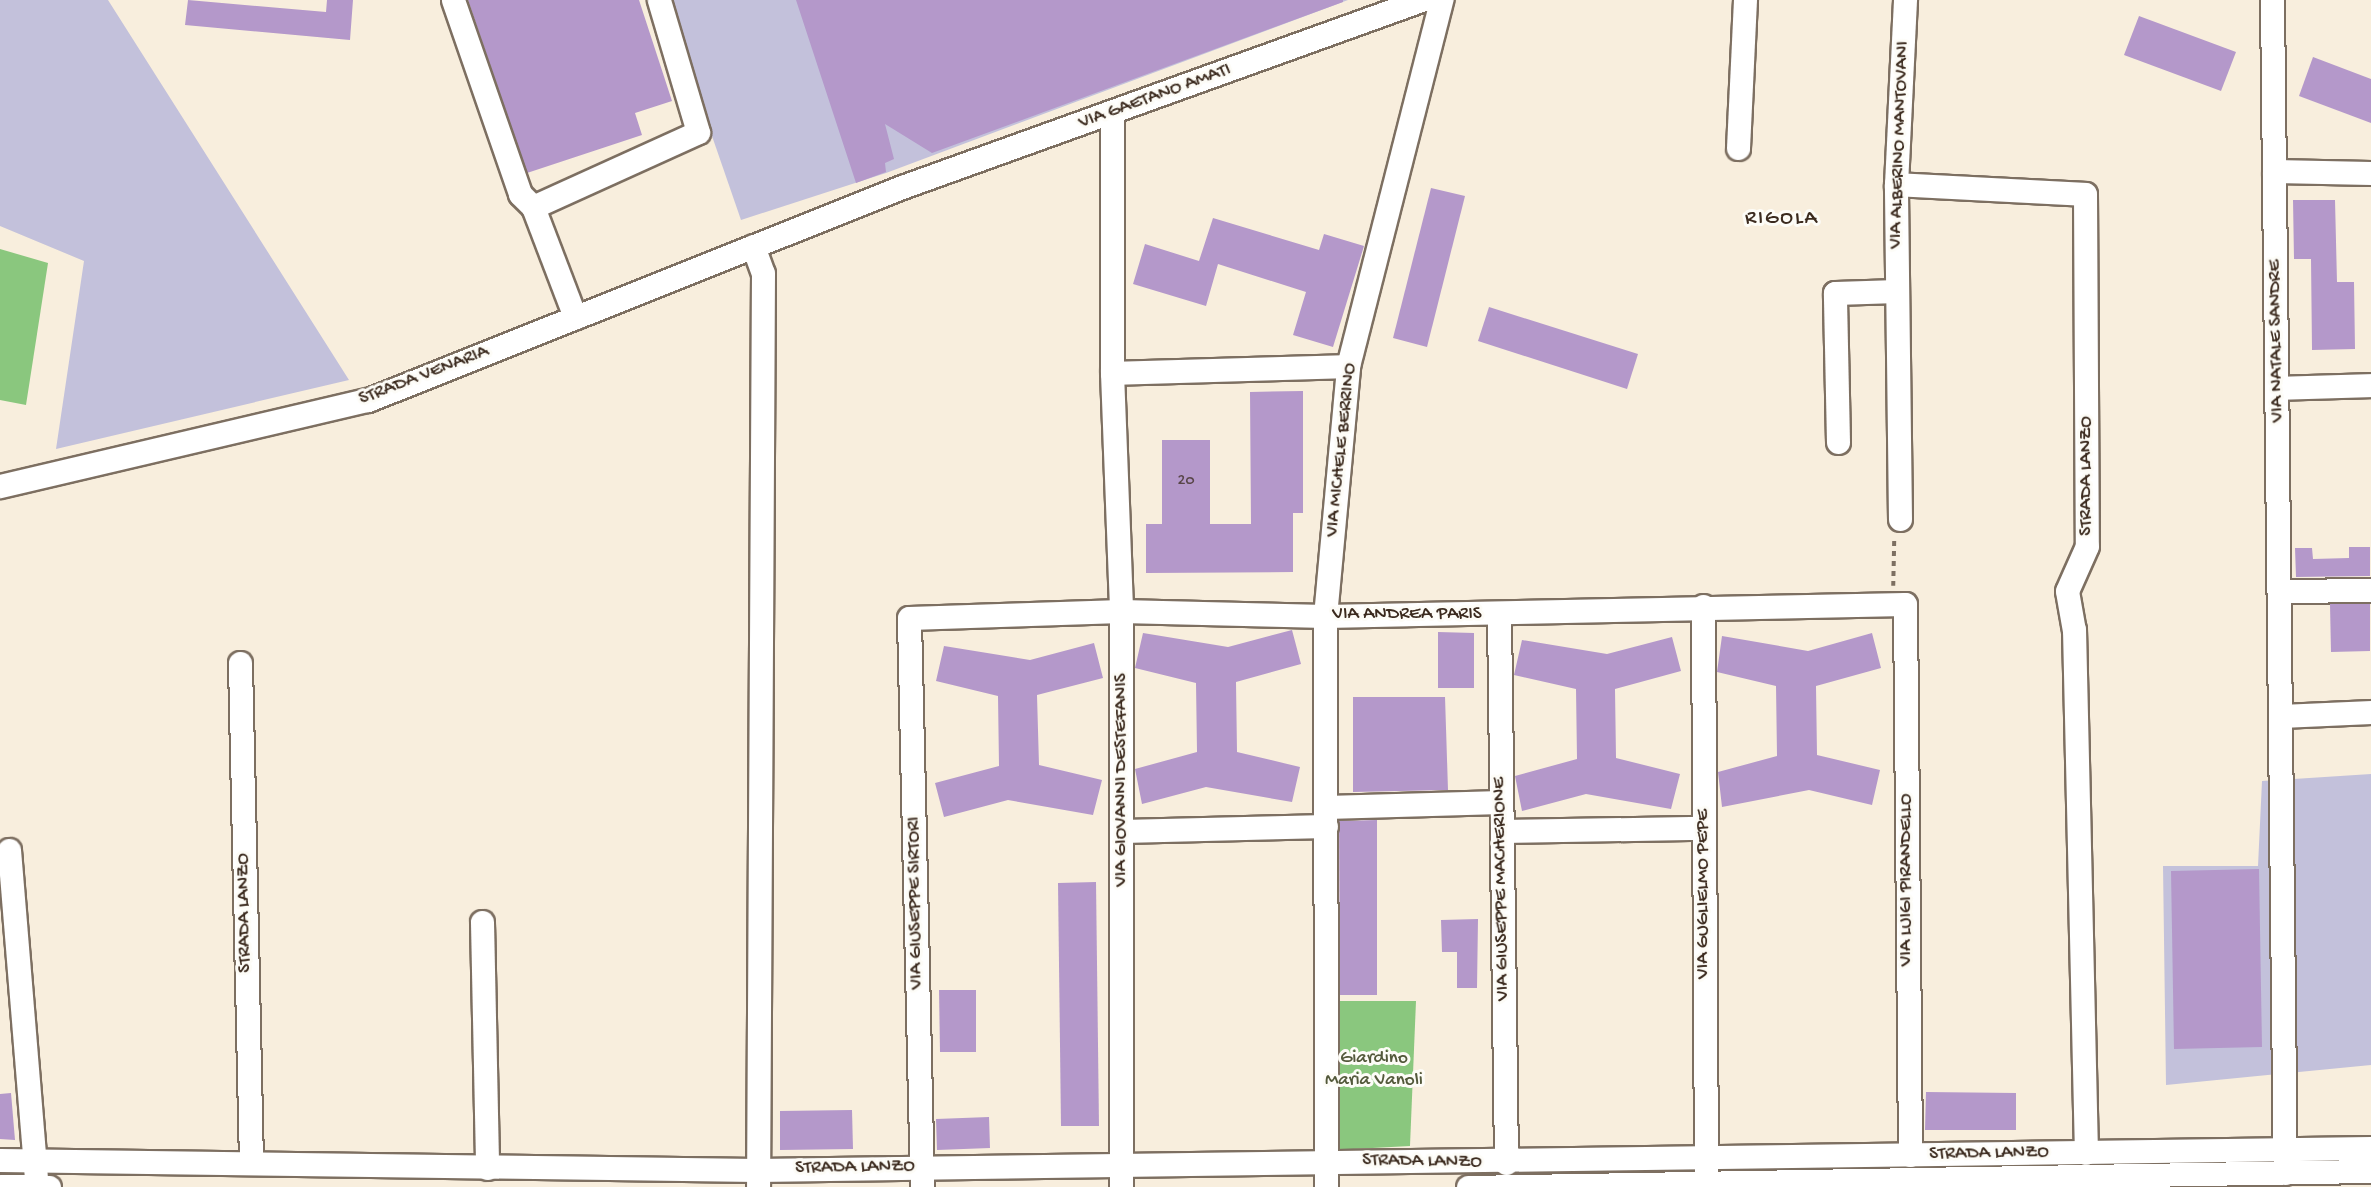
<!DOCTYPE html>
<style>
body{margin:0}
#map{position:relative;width:2371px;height:1187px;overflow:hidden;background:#f8eedd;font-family:"Gochi Hand",sans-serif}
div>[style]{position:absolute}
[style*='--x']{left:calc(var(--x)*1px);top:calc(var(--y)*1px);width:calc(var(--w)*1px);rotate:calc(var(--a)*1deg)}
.industrial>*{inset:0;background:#c3c1db}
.green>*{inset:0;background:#8ac77e}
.building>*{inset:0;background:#b498ca}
.path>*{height:3.5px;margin-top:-1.75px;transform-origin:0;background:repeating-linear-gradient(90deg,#7d6f61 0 5px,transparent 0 10px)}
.roads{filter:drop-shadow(2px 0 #7d6f61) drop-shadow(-2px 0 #7d6f61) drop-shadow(0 2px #7d6f61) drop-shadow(0 -2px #7d6f61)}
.minor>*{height:23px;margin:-11.5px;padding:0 11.5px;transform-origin:11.5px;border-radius:11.5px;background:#fff}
span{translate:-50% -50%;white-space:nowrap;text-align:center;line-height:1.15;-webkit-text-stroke:6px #fdfcf7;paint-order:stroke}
.number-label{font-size:16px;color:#594649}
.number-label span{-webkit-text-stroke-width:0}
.street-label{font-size:19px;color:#3b2a1e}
.park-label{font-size:19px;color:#53593b}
.neighbourhood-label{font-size:21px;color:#3b2a1e;letter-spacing:2px}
</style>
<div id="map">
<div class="industrial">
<div style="clip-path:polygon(0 0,108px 0,349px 380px,56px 449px,84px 261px,0 226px)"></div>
<div style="clip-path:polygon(665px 0,1348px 0,886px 173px,741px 220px)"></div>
<div style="clip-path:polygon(2371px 774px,2371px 1065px,2166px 1085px,2163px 866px,2258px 866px,2262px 781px)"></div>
</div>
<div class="green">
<div style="clip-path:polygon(0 249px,48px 263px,26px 405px,0 400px)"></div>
<div style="clip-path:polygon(1336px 1001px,1416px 1001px,1410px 1146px,1335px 1150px)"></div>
</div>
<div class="building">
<div style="clip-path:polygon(188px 0,326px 12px,327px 0,353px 0,350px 40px,185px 25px)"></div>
<div style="clip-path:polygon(468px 0,639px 0,672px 101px,635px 113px,642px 135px,527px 173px)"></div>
<div style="clip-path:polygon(796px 0,1343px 0,1343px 2px,932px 153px,885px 124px,894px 159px,885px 163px,886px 172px,856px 183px)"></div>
<div style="clip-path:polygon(2139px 16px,2236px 52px,2221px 91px,2124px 55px)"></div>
<div style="clip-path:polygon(2313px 57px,2371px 79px,2371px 123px,2299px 96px)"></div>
<div style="clip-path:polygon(1431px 188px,1465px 196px,1427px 347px,1393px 338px)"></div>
<div style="clip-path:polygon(2293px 200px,2335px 200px,2337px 282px,2354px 282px,2355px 349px,2312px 350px,2311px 259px,2294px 259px)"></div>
<div style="clip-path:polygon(1213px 218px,1319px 250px,1324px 234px,1364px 246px,1333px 347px,1293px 335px,1306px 292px,1218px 264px,1206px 306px,1133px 284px,1145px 244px,1199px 261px)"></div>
<div style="clip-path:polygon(1489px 307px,1638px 354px,1627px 389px,1478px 341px)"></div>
<div style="clip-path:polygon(1303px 391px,1303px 513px,1293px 513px,1293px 572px,1146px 573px,1146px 524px,1162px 524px,1162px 440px,1210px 440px,1210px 524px,1251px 524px,1250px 392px)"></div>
<div style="clip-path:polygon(2349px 547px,2370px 547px,2370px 576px,2296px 577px,2295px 548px,2312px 548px,2313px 559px,2349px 558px)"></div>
<div style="clip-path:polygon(2330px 604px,2370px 604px,2370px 651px,2331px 652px)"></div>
<div style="clip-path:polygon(1292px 630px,1301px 664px,1236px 682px,1237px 752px,1300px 767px,1292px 802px,1206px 787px,1142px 804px,1135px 769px,1197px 752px,1196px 683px,1135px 668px,1143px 633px,1228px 647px)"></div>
<div style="clip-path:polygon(1438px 632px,1474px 633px,1474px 688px,1438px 688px)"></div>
<div style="clip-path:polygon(1872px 633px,1881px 668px,1816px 686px,1817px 755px,1880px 770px,1872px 805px,1809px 790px,1722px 807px,1718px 772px,1777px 756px,1776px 686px,1717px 672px,1722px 636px,1808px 651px)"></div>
<div style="clip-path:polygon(1672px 637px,1681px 671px,1615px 689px,1616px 758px,1680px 774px,1671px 809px,1586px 794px,1522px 811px,1515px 776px,1577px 759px,1576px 689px,1514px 675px,1522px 640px,1607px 654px)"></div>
<div style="clip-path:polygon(1094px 643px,1103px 678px,1037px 695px,1039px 765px,1102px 780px,1093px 815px,1008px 800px,944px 817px,935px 783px,999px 766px,998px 696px,936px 681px,944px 646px,1030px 660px)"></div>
<div style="clip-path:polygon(1353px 697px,1445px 697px,1448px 790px,1353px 792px)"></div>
<div style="clip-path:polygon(1377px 820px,1377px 995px,1340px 995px,1339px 821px)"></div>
<div style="clip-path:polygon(2259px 869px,2262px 1047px,2174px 1049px,2171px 871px)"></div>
<div style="clip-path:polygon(1096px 882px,1099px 1126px,1061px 1126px,1058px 883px)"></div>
<div style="clip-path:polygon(1478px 919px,1477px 988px,1457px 988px,1457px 952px,1442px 952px,1441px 920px)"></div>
<div style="clip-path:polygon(939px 990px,976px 990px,976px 1052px,940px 1052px)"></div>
<div style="clip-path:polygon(1926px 1092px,2016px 1093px,2016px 1130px,1925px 1130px)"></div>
<div style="clip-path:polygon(11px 1093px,15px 1140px,0 1139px,0 1094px)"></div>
<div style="clip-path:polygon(852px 1110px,853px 1149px,780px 1150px,780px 1111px)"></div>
<div style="clip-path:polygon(989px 1117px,990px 1148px,937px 1150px,936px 1119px)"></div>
</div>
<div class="path">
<div style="--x:1893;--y:586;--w:48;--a:-88.8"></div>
</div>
<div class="roads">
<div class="minor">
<div style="--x:453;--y:0;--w:205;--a:70.9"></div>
<div style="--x:520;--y:194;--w:18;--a:45"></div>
<div style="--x:533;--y:207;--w:118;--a:69.1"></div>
<div style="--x:2272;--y:0;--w:1173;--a:89.37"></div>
<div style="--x:1112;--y:113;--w:260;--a:90"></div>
<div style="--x:1112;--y:373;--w:238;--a:87.8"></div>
<div style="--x:1121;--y:611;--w:576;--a:90"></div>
<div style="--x:1738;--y:148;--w:148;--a:-87.3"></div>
<div style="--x:2274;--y:171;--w:97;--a:1.2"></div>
<div style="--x:1896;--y:184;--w:189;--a:3"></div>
<div style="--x:2085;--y:194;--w:352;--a:89.7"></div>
<div style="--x:2087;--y:546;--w:49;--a:114"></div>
<div style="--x:2067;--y:591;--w:39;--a:80"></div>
<div style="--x:2074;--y:629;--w:524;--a:88.69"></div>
<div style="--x:533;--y:207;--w:181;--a:-24.4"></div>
<div style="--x:698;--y:132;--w:138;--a:-106.5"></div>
<div style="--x:753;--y:246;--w:29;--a:70"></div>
<div style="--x:763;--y:273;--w:914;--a:90.31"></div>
<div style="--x:1112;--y:373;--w:236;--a:-1.7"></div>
<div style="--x:2277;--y:388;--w:94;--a:-1.8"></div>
<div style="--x:1838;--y:442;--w:149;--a:-91.2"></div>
<div style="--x:1835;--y:293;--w:62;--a:-1.8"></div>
<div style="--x:0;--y:486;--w:378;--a:-13.2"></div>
<div style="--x:368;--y:400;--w:575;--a:-21.75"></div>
<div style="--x:902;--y:187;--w:552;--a:-19.81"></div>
<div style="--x:1900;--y:519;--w:335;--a:-90.7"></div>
<div style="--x:1896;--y:184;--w:184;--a:-87.2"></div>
<div style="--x:2280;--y:591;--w:91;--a:-0.6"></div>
<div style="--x:1703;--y:606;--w:567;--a:89.7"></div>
<div style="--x:1499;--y:614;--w:549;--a:89.27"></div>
<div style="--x:240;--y:663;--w:500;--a:88.74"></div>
<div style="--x:2281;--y:716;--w:90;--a:-2.5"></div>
<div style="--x:1326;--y:807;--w:175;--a:-1.6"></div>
<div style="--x:1122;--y:831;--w:204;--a:-1.4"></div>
<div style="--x:1502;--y:831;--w:202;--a:-0.9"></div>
<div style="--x:9;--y:850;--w:338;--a:85.3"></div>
<div style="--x:482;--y:922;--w:246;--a:88.8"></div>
<div style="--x:0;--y:1160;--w:757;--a:0.76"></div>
<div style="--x:757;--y:1170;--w:1614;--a:-0.78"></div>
<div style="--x:0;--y:1186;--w:49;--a:1.2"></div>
<div style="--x:922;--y:1187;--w:569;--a:-91.31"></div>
<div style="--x:909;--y:618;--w:212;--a:-1.9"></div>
<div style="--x:1121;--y:611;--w:204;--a:1.4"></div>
<div style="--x:1325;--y:616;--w:580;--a:-1.19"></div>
<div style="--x:1905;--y:604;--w:551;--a:89.48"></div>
<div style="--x:1326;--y:1187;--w:571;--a:-90.1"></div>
<div style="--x:1325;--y:616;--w:251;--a:-84.7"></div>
<div style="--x:1348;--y:366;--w:378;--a:-75.7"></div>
<div style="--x:1468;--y:1187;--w:903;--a:-1.02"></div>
</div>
</div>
<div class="number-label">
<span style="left:1186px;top:482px">20</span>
</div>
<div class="street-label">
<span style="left:1155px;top:97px;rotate:-20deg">VIA GAETANO AMATI</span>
<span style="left:1900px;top:145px;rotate:-88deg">VIA ALBERINO MANTOVANI</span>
<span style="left:2277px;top:341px;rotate:-91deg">VIA NATALE SANDRE</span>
<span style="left:424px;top:376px;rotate:-21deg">STRADA VENARIA</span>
<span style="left:1342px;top:450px;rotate:-84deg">VIA MICHELE BERRINO</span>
<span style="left:2087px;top:476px;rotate:-90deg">STRADA LANZO</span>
<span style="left:1407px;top:615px">VIA ANDREA PARIS</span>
<span style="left:1122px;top:780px;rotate:-90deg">VIA GIOVANNI DESTEFANIS</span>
<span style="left:1907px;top:880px;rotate:-90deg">VIA LUIGI PIRANDELLO</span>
<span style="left:1502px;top:889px;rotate:-91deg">VIA GIUSEPPE MACHERIONE</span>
<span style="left:1704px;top:894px;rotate:-90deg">VIA GUGLIELMO PEPE</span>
<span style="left:916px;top:903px;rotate:-91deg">VIA GIUSEPPE SIRTORI</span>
<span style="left:245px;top:913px;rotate:-91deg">STRADA LANZO</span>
<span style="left:1989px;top:1154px;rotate:-1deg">STRADA LANZO</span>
<span style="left:1422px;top:1162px;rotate:1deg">STRADA LANZO</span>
<span style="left:855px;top:1168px;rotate:-1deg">STRADA LANZO</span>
</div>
<div class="park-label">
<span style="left:1374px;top:1070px">Giardino<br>Maria Vanoli</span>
</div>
<div class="neighbourhood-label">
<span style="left:1782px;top:220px">RIGOLA</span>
</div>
</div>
